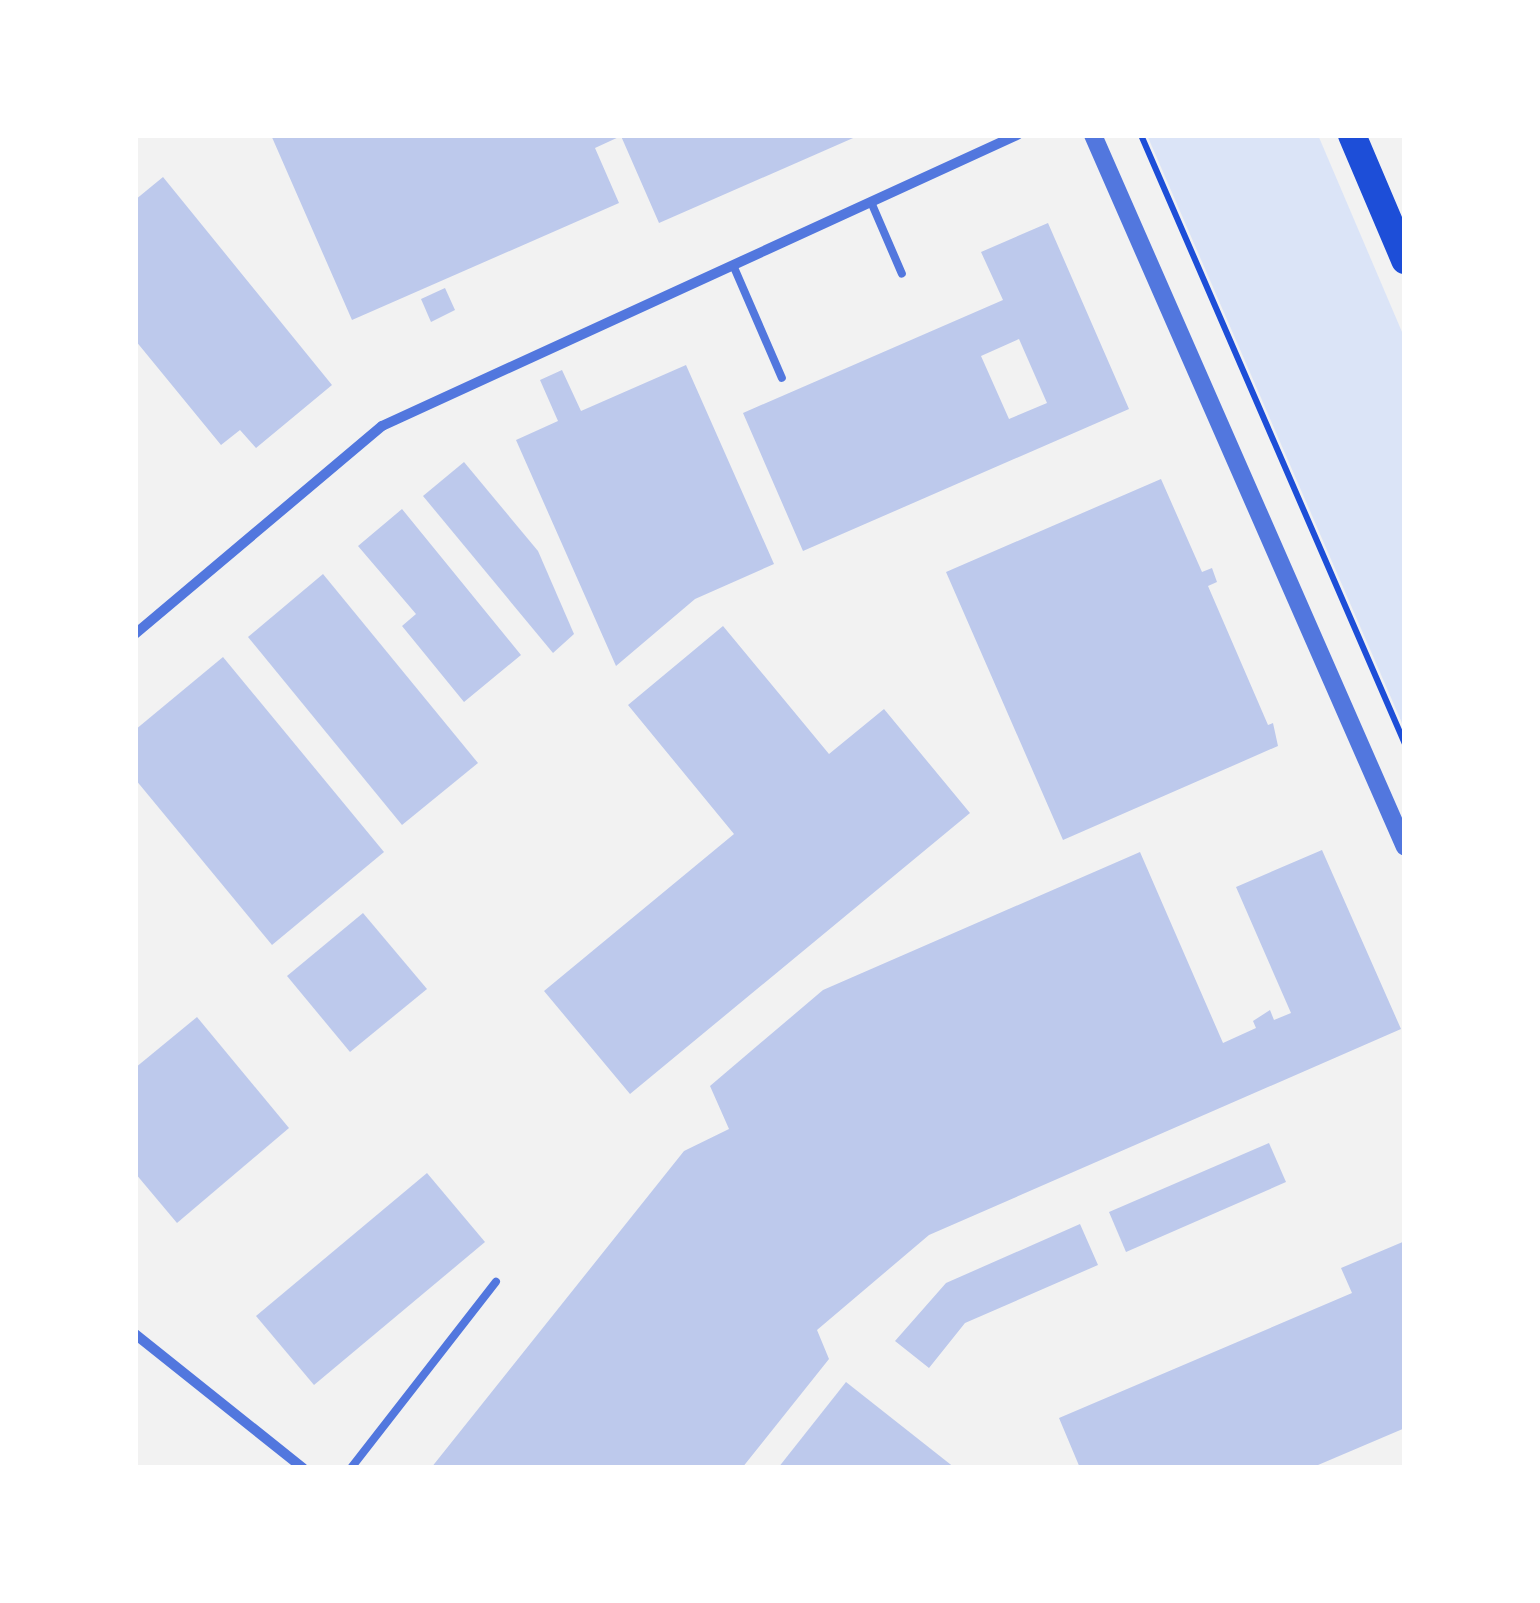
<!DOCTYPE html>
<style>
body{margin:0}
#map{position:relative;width:1540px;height:1603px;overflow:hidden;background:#f2f2f2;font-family:Helvetica,sans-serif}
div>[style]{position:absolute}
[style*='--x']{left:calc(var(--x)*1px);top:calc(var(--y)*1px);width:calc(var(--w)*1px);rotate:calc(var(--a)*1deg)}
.green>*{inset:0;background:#dbe4f7}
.building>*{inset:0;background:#bdc9ec}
.path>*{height:6px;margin:-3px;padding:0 3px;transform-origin:3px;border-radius:3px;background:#1d4ed8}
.service>*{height:8px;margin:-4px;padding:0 4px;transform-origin:4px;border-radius:4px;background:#5277de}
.minor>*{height:10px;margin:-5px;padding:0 5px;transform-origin:5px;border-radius:5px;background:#5277de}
.tertiary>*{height:18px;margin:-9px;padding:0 9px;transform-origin:9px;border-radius:9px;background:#5277de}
.trunk>*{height:28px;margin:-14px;padding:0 14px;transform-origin:14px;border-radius:14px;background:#1d4ed8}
span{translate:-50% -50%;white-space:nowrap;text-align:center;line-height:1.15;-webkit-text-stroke:8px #fff;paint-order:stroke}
.frame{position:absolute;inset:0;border:138px solid #fff;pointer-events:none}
</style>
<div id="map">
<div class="green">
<div style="clip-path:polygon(1147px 135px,1318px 135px,1405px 339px,1405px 730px)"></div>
</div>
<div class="building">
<div style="clip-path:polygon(271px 135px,860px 135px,659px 223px,621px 136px,595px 148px,619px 203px,352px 320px)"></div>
<div style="clip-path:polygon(163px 177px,332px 385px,256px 448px,240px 430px,221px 445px,135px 340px,135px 200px)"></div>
<div style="clip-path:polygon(evenodd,1048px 223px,1129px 409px,803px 551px,743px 413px,1003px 300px,981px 252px,1048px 223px,1019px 339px,1047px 403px,1009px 419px,981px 356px,1019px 339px)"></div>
<div style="clip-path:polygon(445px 288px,455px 310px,431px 322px,421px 299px)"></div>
<div style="clip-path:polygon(686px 365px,774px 564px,695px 599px,616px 666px,516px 440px,558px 421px,540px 380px,562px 370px,581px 411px)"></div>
<div style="clip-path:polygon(464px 462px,538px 551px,574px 634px,553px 653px,423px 496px)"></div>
<div style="clip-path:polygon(1161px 479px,1202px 572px,1212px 568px,1217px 582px,1208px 586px,1268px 725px,1273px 723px,1278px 746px,1063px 840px,946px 572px)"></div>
<div style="clip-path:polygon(402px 509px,521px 655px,464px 702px,402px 626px,416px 614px,358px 546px)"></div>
<div style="clip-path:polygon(323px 574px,478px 763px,402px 825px,248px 637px)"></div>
<div style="clip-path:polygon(723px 626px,829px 754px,884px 709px,970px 813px,630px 1094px,544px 991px,734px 834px,628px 705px)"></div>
<div style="clip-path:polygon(223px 657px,384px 852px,272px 945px,135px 779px,135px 730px)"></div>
<div style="clip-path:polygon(1322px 850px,1401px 1029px,929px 1235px,817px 1330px,829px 1359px,742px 1468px,431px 1468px,684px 1151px,729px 1129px,710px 1086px,823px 990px,1140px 852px,1223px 1043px,1256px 1028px,1253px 1021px,1270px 1010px,1274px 1020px,1291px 1013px,1236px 887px)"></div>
<div style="clip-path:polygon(363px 913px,427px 989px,350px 1052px,287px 976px)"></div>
<div style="clip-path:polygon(197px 1017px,289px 1128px,177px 1223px,135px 1173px,135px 1068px)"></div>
<div style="clip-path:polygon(1269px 1143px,1286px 1182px,1126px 1252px,1109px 1212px)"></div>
<div style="clip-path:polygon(427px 1173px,485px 1242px,314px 1385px,256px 1316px)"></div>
<div style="clip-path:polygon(1080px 1224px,1098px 1265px,965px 1323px,929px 1368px,895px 1341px,946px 1283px)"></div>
<div style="clip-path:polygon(1405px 1241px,1405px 1428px,1311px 1468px,1080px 1468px,1059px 1418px,1352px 1293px,1341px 1268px)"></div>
<div style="clip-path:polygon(846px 1382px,955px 1468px,778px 1468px)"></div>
</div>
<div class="path">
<div style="--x:1141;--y:135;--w:664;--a:66.56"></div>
</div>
<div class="service">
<div style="--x:871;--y:202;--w:78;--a:66.7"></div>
<div style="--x:733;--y:265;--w:123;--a:66.6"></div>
<div style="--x:351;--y:1468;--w:236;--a:-52.1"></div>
</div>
<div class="minor">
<div style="--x:135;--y:634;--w:323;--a:-40.1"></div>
<div style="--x:382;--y:426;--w:699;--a:-24.62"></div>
<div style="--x:135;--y:1334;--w:215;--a:38.6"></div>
</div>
<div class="tertiary">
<div style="--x:1093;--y:135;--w:777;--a:66.34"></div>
</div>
<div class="trunk">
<div style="--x:1352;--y:135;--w:136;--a:67"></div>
</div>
<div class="frame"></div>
</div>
